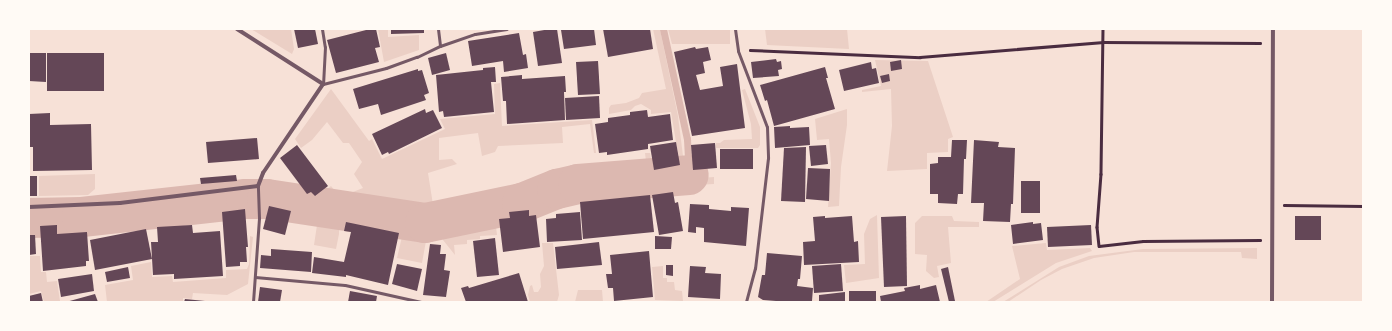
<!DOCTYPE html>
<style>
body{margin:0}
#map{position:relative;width:1392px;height:331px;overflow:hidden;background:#f7e1d7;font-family:Jost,sans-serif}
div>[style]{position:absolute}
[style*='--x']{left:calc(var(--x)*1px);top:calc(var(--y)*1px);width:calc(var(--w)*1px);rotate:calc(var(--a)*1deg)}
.green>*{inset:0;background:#ebcfc5}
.stream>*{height:7px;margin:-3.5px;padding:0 3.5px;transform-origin:3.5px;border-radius:3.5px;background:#dcb8b0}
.river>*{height:40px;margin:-20px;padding:0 20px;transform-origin:20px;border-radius:20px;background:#dcb8b0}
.building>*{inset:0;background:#644757}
.path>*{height:2.5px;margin:-1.25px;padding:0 1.25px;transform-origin:1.25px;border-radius:1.25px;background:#4a2c40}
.service>*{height:3px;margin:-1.5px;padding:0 1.5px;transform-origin:1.5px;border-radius:1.5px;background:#755966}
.minor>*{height:4px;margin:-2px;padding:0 2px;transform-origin:2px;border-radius:2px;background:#755966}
span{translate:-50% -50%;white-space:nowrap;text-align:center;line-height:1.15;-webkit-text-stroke:3px #fffaf5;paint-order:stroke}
.frame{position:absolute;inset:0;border:30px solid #fffaf5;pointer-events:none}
</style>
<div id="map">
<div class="green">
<div style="clip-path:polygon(251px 29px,291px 29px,294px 49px,292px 54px)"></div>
<div style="clip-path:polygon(378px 29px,388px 29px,388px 37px,419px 35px,419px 50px,384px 62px)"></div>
<div style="clip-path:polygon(653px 29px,660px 29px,664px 49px,678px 116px,685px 172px,578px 180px,556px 186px,522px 200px,435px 218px,319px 201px,319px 196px,331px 186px,340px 197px,363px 188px,354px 174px,362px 162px,349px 143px,343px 143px,327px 122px,312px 140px,301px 148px,295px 139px,331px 89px,369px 141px,372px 139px,382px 159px,445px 129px,440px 119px,495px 114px,494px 84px,500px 83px,502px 126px,592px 120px,596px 153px,594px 153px,590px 124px,562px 127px,563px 143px,498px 146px,495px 152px,482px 156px,478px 133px,439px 138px,439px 160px,452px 159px,457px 164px,428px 173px,434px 211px,500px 198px,531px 190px,553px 180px,573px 174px,612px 168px,613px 172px,647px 170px,645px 153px,650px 153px,653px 170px,680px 166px,671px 112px,651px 114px,651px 110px,641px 104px,635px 106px,631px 110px,609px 114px,609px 108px,611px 105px,626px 103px,639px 98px,642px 93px,666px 89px)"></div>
<div style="clip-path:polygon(668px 29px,730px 29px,730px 44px,672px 44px)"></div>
<div style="clip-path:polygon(765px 29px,847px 29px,849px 49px,767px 45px)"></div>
<div style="clip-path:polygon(875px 60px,928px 61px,953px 137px,948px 139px,948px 152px,927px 153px,927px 169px,887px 171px,892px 126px,891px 89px,862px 92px,862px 90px,881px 86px)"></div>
<div style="clip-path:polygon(745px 89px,760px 127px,760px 145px,758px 148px,716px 148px,716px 143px,720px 143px,724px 140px,752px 139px,751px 124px,742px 90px)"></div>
<div style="clip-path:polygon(847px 109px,847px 125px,841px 167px,839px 206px,828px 207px,831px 163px,829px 139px,817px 140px,815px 119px)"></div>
<div style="clip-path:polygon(95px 174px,95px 189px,88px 195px,39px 196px,39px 176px)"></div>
<div style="clip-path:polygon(714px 177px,714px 184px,676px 186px,675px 180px)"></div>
<div style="clip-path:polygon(667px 181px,668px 187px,609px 194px,607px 185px)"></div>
<div style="clip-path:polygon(302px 207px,343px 213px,342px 217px,345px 220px,350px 215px,428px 230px,422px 263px,397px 258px,404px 228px,354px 218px,351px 221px,345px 220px,339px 223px,339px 234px,336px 249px,314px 245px,317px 225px,301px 219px)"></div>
<div style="clip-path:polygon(499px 211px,499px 213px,503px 212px,504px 216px,495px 218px,497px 235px,480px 236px,480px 239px,467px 240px,467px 244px,454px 245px,455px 255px,431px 225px)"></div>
<div style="clip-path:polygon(877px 215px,879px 278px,846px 283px,844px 265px,865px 264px,864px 234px,870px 219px)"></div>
<div style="clip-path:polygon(922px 216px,952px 216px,954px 221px,979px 222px,979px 227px,948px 227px,951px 263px,937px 266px,939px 277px,934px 278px,926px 271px,927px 255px,915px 254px,915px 223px)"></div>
<div style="clip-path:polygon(125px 217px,126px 227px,124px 230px,90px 236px,89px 230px,80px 231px,79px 222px)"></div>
<div style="clip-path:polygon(250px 236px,253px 237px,248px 284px,227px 295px,193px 293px,192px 299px,183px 298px,183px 302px,107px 302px,105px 285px,133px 280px,131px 266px,151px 262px,152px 277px,172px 276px,173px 282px,226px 278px,226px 270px,247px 269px,249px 264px)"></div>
<div style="clip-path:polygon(542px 243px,553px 243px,559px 295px,557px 302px,530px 302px,528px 295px,530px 286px,532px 285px,534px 292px,538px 292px,541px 287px,540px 274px,544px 266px)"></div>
<div style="clip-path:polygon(1046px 243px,1047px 250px,1090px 248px,1092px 251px,1056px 263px,993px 302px,986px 302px,1020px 279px,1012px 246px)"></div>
<div style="clip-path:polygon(1257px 248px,1257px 259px,1242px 258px,1241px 252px,1134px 252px,1094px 258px,1062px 269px,1041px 280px,1008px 302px,1003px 302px,1059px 267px,1089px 256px,1143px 249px)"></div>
<div style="clip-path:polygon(29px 256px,40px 256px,41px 272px,46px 272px,47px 282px,57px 281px,60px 301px,44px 302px,41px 291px,29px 294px)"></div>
<div style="clip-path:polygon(663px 266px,663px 278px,667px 278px,667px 282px,674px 282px,675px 290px,682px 291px,683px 301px,655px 300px,652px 267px)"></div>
<div style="clip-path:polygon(578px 290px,602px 290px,603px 302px,575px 302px)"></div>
</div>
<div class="stream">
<div style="--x:663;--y:29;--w:113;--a:77.7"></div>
<div style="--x:687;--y:139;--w:36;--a:87"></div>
</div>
<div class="river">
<div style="--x:29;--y:218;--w:53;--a:-1.1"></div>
<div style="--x:82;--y:217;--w:165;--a:-6.3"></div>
<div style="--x:246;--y:199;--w:21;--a:0"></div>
<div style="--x:267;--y:199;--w:160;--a:8.6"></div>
<div style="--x:425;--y:223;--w:99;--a:-11.7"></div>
<div style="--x:522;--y:203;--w:38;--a:-22"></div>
<div style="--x:557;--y:189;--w:22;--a:-13"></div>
<div style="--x:578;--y:184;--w:111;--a:-4.6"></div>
</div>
<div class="building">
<div style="clip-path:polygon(294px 29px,315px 29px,318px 44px,298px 48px)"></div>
<div style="clip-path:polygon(370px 29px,376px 29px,380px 47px,375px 48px,379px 62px,336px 73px,327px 40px)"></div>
<div style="clip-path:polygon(391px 29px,424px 29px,424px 33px,391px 34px)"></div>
<div style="clip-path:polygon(550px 29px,557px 29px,562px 63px,538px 66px,533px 32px)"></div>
<div style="clip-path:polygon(569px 29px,594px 29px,596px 45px,564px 49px,561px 30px)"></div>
<div style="clip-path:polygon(603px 29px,650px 29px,653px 49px,608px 57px)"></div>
<div style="clip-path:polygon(519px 33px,523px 55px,526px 54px,528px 68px,504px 72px,503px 61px,472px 66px,468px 41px)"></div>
<div style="clip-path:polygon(695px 47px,696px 49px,708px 47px,711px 60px,703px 62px,705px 73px,696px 75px,700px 90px,723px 86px,720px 67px,737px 64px,745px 128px,692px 136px,674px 52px)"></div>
<div style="clip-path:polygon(29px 53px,46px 53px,46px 82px,29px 81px)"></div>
<div style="clip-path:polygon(47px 53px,104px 53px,104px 91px,47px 91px)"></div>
<div style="clip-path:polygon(446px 53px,450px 70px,432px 75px,428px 58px)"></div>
<div style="clip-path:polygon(776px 59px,777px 62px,781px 61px,782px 69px,778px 70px,779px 76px,753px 78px,751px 62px)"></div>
<div style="clip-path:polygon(901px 60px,902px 69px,891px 71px,890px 62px)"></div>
<div style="clip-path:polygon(598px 61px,600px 94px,578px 95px,576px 62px)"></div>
<div style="clip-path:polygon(871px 62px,872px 69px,876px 68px,879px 83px,844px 91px,839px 70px)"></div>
<div style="clip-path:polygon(495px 67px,496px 82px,491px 82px,494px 112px,444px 117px,443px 111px,439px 112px,436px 75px,483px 70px,483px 68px)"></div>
<div style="clip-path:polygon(825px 67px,828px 78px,826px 78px,835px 109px,774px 126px,767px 100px,765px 101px,760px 85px)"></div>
<div style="clip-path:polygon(418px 69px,418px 71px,422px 70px,429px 93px,424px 95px,426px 100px,381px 115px,378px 104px,359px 109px,353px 89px)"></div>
<div style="clip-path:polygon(889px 74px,890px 81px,882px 83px,880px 76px)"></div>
<div style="clip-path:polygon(522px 75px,522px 79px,565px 76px,566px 92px,564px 92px,565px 120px,507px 124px,506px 101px,503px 101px,501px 77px)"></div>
<div style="clip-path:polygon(599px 96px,600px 118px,566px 120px,565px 98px)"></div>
<div style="clip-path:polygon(425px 109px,426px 113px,433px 110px,442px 128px,389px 154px,388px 152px,382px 155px,372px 134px)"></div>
<div style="clip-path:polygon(647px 110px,648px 117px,670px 114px,673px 140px,648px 144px,648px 149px,607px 155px,607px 152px,599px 153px,595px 124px,608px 122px,608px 118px,630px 115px,630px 112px)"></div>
<div style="clip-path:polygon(50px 113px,50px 125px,91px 124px,92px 170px,33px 171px,33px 147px,29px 147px,29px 114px)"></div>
<div style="clip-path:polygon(790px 126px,790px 128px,809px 127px,810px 145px,775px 148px,774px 127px)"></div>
<div style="clip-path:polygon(257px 138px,259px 159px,208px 163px,206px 142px)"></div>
<div style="clip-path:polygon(952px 140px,967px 140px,966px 159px,964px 159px,963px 194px,958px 194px,957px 204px,938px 203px,938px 194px,930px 194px,930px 164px,938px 163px,938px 157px,951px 157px)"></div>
<div style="clip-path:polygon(974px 140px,999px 142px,998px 147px,1015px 148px,1013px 204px,1011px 204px,1010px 222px,983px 221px,984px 203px,971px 203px)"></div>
<div style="clip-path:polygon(676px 142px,680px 165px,654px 170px,650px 146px)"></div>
<div style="clip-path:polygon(715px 143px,717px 168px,693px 170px,691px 145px)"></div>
<div style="clip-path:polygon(297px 145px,328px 186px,315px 196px,311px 192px,307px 194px,280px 158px)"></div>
<div style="clip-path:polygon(826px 145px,828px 164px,811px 166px,809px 146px)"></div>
<div style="clip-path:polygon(806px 147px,805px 202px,781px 201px,784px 148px)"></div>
<div style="clip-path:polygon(720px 149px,753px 149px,753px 169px,720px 169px)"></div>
<div style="clip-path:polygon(808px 168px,830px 169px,829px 201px,806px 199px)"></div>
<div style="clip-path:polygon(236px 175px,237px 181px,201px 184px,200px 178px)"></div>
<div style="clip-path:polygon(29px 176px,37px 176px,37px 196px,29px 196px)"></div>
<div style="clip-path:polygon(1021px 181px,1040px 181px,1040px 213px,1021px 213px)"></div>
<div style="clip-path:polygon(673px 192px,675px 203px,678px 202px,683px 231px,659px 235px,652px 195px)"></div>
<div style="clip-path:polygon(650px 195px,654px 232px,583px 239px,580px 202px)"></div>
<div style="clip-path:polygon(690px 204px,709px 205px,709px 209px,731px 211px,731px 207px,749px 208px,746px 246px,704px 242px,704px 228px,696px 227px,696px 233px,688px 232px)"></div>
<div style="clip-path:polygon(269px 206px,291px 211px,285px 235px,263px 229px)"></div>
<div style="clip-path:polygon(245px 209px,248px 247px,246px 247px,247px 262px,240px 262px,240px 266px,226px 267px,222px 212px)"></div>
<div style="clip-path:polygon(529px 210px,529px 216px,536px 215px,540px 247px,503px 252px,499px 219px,510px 218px,509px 212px)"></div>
<div style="clip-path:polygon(580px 212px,582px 240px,547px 242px,546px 219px,556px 218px,556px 214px)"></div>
<div style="clip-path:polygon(825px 216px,825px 218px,852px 216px,854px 242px,858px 241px,859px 262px,804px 265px,803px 242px,815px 241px,813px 217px)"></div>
<div style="clip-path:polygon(906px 216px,907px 286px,884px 287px,881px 217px)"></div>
<div style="clip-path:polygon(1295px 216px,1321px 216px,1321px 240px,1295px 240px)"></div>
<div style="clip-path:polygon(346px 222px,399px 233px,388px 285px,346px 275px,346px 277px,312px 273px,314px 257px,344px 262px,351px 232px,344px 231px)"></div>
<div style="clip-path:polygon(1033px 222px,1033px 224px,1041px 223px,1043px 240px,1013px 244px,1011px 225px)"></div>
<div style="clip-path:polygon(57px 225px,57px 234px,87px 232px,89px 261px,86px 261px,86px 266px,43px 271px,40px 226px)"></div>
<div style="clip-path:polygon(192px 225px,193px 233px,220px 231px,223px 276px,174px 279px,174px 274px,153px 275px,151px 242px,158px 242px,157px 227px)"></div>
<div style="clip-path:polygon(1091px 225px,1092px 245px,1048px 247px,1047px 227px)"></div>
<div style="clip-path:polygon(146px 229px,152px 259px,95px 270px,90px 240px)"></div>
<div style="clip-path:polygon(29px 235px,35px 235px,36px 254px,29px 255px)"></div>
<div style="clip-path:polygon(655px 236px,672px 237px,671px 249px,655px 249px)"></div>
<div style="clip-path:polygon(495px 238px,499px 275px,477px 277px,473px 241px)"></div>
<div style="clip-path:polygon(599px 242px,602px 265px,557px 269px,555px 247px)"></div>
<div style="clip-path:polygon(430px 244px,441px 245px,440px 254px,446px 254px,444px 270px,450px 271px,446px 297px,423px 295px)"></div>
<div style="clip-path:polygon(271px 249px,312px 252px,311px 272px,260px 268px,261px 255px,271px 256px)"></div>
<div style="clip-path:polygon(649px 251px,653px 297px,614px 301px,613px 288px,608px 288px,606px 274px,612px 274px,610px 255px)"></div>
<div style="clip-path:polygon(767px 253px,802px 256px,800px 279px,798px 279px,797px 286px,813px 288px,812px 301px,789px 302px,763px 300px,758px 297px,762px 275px,765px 275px)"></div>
<div style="clip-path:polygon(397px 264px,422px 269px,417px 291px,392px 284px)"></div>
<div style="clip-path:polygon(841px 264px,843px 291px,814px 293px,812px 266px)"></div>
<div style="clip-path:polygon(666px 265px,673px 265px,673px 276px,666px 275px)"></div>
<div style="clip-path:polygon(690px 266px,706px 267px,705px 273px,721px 274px,720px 299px,688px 297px)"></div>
<div style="clip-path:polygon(128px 267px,130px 278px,107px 282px,105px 272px)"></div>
<div style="clip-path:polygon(948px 267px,955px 301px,949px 302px,941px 269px)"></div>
<div style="clip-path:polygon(519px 273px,528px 302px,466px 302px,461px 288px,468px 286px,469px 288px)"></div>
<div style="clip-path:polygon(92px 274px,94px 291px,61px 297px,58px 279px)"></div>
<div style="clip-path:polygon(920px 285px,920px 289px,936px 285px,940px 302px,881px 302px,880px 296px,905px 291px,904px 288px)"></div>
<div style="clip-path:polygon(260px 287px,282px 290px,280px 302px,258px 302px)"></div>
<div style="clip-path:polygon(350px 291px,377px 296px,376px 302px,348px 302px)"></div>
<div style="clip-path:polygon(849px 291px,876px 291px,876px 302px,849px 302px)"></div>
<div style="clip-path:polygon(845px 292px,845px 302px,819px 302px,819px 295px)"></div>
<div style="clip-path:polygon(41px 293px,43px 302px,29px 302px,29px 296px)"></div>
<div style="clip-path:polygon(95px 294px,98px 302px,66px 302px)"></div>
<div style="clip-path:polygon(185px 299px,205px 301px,205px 302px,184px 302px)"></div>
</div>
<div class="path">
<div style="--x:1103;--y:29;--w:145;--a:90.8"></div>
<div style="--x:1101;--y:174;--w:53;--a:94.3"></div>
<div style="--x:1097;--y:227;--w:19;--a:84"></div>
<div style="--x:1099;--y:246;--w:44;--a:-6.5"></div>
<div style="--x:1143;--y:241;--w:117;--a:-0.5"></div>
<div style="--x:750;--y:50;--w:170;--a:2.4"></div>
<div style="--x:920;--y:57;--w:184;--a:-4.7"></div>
<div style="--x:1103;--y:42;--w:157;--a:0.4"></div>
<div style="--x:1284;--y:205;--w:79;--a:0.7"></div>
</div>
<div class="service">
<div style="--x:322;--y:29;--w:18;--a:81"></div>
<div style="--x:325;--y:47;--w:37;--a:93"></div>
<div style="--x:323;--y:84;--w:65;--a:-14.3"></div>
<div style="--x:386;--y:68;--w:33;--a:-20"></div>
<div style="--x:417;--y:57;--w:25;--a:-26"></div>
<div style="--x:440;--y:46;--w:37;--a:-19"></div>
<div style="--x:475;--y:34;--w:32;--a:-9"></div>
<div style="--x:438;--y:29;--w:17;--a:83"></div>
<div style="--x:735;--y:29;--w:22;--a:82"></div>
<div style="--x:738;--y:51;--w:81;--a:69.1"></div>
<div style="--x:767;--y:127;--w:31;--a:88"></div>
<div style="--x:768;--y:158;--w:111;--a:96.7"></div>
<div style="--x:755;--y:268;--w:35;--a:105"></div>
<div style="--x:255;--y:277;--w:90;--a:5.1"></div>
<div style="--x:345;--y:285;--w:78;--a:12.6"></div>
<div style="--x:253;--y:302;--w:84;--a:-85.9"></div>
<div style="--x:259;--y:218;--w:32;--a:-92"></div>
</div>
<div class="minor">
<div style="--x:29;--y:207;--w:91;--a:-2.5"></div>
<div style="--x:120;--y:203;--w:139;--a:-7"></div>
<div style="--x:258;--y:186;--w:14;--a:-69"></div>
<div style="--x:263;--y:173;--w:107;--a:-56"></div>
<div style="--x:323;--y:84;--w:102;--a:-147.4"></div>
<div style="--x:1272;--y:302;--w:273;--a:-89.8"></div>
</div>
<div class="frame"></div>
</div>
